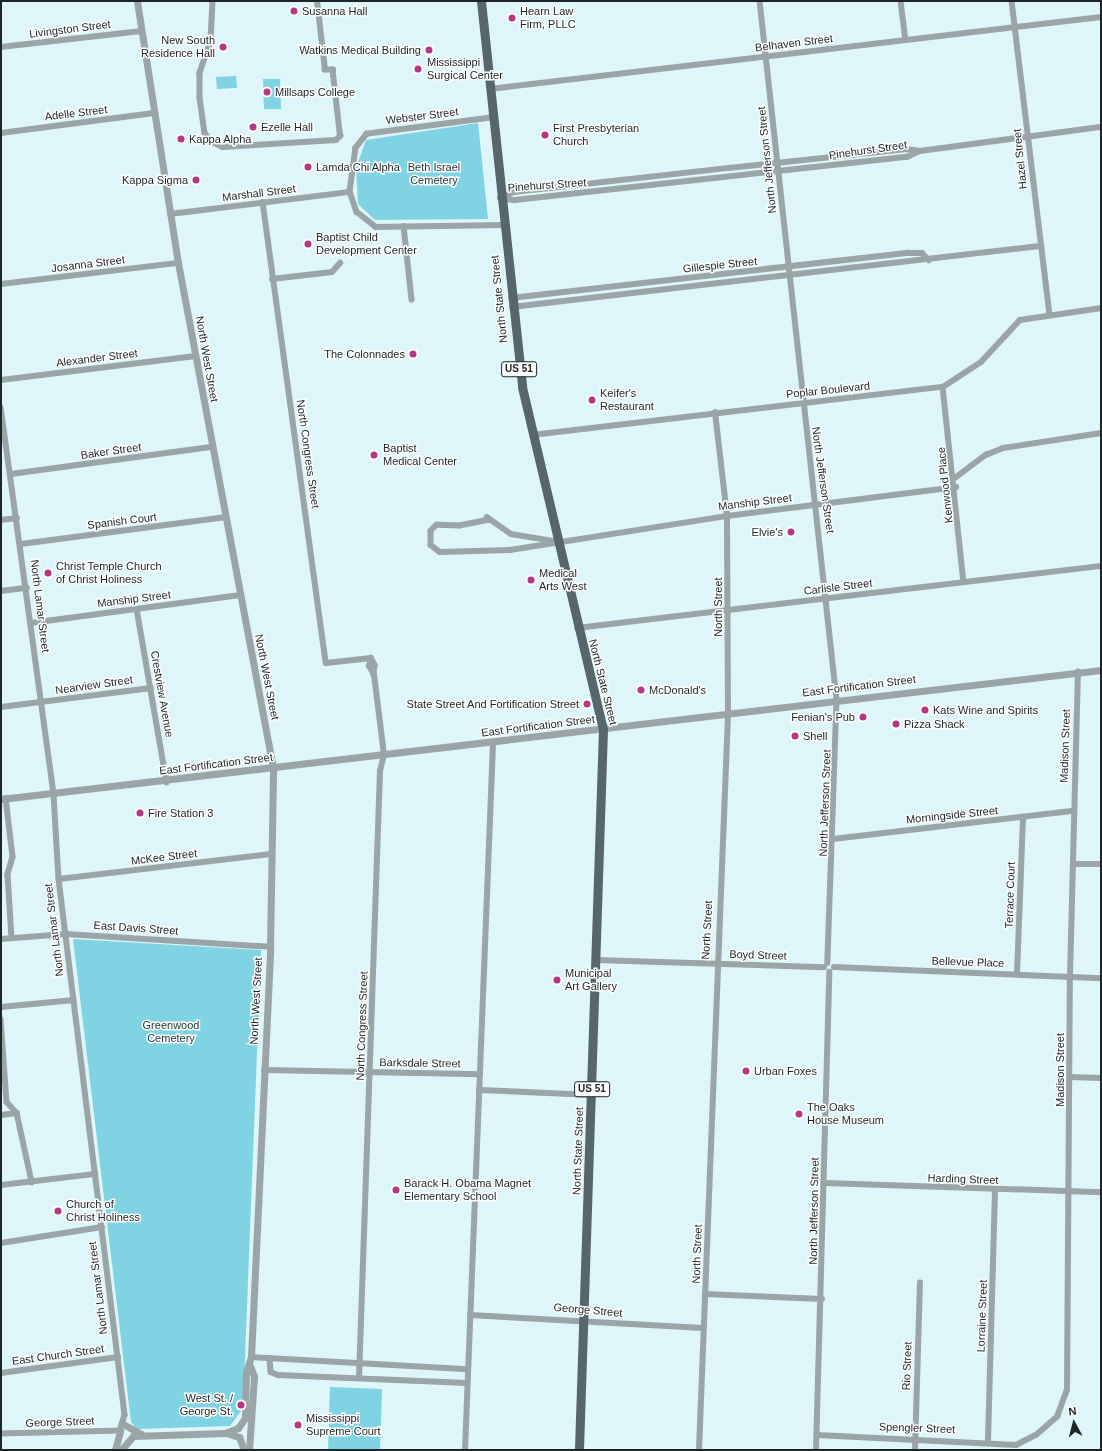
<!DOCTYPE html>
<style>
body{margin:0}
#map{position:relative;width:1102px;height:1451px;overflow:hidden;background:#def5f9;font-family:Helvetica,sans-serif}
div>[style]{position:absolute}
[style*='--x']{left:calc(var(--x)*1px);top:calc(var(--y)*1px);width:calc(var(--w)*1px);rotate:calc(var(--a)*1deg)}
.green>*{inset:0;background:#80d3e3}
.minor>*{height:5.5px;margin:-2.75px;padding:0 2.75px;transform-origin:2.75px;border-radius:2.75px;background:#9ba4a6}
.tertiary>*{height:7px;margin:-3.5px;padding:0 3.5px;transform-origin:3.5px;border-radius:3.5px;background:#9ba4a6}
.primary>*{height:9px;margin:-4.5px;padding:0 4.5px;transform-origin:4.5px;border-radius:4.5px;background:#56666a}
.dots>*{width:11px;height:11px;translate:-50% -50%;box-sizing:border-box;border:2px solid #fdfdfd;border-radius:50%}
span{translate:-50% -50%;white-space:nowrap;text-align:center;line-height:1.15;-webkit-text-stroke:3px #fdfdfd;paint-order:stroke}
.shield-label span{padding:1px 3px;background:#fdfdfd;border:1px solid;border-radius:3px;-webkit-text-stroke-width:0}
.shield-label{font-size:10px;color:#1d2527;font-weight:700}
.poi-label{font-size:11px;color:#1d2527}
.left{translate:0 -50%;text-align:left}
.right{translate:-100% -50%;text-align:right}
.street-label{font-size:11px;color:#1d2527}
.park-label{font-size:11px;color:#1d3438}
.frame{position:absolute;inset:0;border:2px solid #1d2527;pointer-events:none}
.north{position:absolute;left:1054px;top:1403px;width:40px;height:40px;-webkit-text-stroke:3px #fdfdfd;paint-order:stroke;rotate:353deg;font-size:11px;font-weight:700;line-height:16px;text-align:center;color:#1d2527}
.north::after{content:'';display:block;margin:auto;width:14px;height:18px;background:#1d2527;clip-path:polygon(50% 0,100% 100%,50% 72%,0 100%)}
</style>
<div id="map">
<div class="green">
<div style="clip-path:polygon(236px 76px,237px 88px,217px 89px,216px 77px)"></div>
<div style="clip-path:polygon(263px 79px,280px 79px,281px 109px,264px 109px)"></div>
<div style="clip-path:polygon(478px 123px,488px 219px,375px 220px,358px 204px,356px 168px,366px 140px)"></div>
<div style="clip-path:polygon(73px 939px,261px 950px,243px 1408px,230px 1426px,137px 1429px,131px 1422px)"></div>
<div style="clip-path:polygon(330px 1387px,382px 1389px,380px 1450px,328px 1450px)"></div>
</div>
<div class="minor">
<div style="--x:213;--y:1;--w:40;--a:92.9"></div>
<div style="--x:211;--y:41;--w:34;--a:109"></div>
<div style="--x:200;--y:73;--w:25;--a:90"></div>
<div style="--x:200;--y:98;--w:35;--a:82"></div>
<div style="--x:205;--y:133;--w:10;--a:53"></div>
<div style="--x:211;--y:141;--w:13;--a:27"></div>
<div style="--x:223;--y:147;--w:113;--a:-3.5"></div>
<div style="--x:336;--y:140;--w:6;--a:-45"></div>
<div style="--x:340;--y:136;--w:61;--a:-96.5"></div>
<div style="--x:333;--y:75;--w:5;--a:-90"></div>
<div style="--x:333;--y:70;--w:8;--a:180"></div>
<div style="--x:325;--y:70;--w:69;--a:-96.6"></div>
<div style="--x:760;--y:1;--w:703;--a:83.71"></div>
<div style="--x:837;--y:700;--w:263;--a:92"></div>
<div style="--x:901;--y:1;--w:39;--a:83"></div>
<div style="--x:1012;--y:1;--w:315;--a:83.1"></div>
<div style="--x:1;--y:47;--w:141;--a:-6.5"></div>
<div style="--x:490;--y:89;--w:615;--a:-6.72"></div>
<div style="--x:491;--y:118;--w:125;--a:172.6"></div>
<div style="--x:367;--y:134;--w:18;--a:128"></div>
<div style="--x:356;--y:148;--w:44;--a:97.8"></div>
<div style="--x:350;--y:192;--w:21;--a:71"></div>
<div style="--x:357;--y:212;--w:24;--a:38"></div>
<div style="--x:376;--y:227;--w:127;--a:-0.9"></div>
<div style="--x:1;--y:133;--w:154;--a:-7.4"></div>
<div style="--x:500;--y:198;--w:15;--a:8"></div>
<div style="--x:515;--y:200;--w:394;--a:-6.3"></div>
<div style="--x:907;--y:157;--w:14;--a:-25"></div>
<div style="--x:920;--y:151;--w:183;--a:-7.6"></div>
<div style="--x:500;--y:198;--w:15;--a:-23"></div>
<div style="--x:514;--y:192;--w:216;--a:-6.4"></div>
<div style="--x:729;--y:168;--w:178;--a:-6.1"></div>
<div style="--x:906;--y:149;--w:14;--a:8"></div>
<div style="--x:263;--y:202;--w:465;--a:82.2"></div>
<div style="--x:326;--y:663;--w:45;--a:-6.3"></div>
<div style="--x:170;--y:214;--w:181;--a:-7"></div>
<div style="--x:404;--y:226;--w:74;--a:83.8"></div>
<div style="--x:272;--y:279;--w:60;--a:-6.7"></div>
<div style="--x:332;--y:272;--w:12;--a:-48"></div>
<div style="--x:1;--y:284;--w:178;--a:-6.8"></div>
<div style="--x:511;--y:298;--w:400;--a:-6.5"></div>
<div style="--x:908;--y:253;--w:14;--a:0"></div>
<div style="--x:922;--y:253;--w:10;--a:45"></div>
<div style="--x:512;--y:307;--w:531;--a:-6.6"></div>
<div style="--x:1;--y:380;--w:196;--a:-7"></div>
<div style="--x:943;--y:387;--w:196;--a:83.9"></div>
<div style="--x:1;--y:407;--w:392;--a:82.2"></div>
<div style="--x:54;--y:795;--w:84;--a:86.6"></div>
<div style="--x:59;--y:879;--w:540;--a:82.98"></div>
<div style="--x:125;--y:1415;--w:17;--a:107"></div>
<div style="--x:120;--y:1431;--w:119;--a:178.6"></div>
<div style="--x:532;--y:435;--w:414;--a:-6.7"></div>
<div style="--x:943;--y:387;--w:45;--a:-33.3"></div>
<div style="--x:981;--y:362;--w:57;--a:-47.1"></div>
<div style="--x:1020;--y:320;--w:82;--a:-8.4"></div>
<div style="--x:11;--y:474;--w:203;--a:-7.7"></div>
<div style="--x:955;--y:478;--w:39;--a:-37"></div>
<div style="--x:986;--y:455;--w:18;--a:-22"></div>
<div style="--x:1003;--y:448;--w:99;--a:-8.7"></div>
<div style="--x:487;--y:517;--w:29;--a:35"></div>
<div style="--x:511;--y:534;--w:44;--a:9.2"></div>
<div style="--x:1;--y:520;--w:16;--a:-7"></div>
<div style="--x:490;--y:520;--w:31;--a:169"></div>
<div style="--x:460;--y:526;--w:23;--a:-178"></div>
<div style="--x:437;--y:525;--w:8;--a:135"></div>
<div style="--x:431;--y:531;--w:14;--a:90"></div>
<div style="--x:431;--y:545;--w:11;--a:38"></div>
<div style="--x:440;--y:552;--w:70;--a:-1.6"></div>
<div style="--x:510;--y:550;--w:220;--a:-8.9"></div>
<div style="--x:727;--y:516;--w:231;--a:-7.2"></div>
<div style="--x:21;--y:544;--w:207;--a:-7.5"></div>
<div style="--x:1;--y:591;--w:26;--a:-7"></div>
<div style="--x:137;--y:609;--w:176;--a:80.2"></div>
<div style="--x:31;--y:623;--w:211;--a:-7.6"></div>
<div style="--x:577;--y:628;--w:528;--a:-6.75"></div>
<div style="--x:371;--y:658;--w:8;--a:60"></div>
<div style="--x:375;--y:665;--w:10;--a:96"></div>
<div style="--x:1;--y:707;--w:151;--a:-7.2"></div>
<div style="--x:6;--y:798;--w:59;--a:83.2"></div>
<div style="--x:13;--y:857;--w:19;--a:106"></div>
<div style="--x:8;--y:875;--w:63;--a:86.4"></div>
<div style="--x:833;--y:839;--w:242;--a:-6.7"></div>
<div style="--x:1073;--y:864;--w:28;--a:0"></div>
<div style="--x:59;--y:879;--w:213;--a:-6.7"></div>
<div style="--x:1;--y:939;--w:65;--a:-4.4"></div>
<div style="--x:66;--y:934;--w:204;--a:3.6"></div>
<div style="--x:596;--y:960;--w:228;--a:1.8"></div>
<div style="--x:834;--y:967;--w:267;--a:2.4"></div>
<div style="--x:1017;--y:974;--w:157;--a:-87.8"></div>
<div style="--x:1;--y:1007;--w:73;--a:-5.5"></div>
<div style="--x:1;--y:1019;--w:83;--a:85.9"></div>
<div style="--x:7;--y:1102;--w:15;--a:48"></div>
<div style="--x:264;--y:1070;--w:216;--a:1.1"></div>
<div style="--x:1070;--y:1077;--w:31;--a:2"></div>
<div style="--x:479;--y:1090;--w:113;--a:2.5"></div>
<div style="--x:1;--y:1115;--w:16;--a:-7"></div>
<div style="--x:17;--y:1113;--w:71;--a:77.7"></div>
<div style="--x:825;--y:1183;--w:276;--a:1.9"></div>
<div style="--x:1;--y:1185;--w:95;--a:-6.7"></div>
<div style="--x:1;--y:1243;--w:102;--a:-9"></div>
<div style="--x:705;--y:1294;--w:117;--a:2.4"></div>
<div style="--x:470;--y:1315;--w:233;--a:3.2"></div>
<div style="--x:251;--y:1357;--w:217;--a:3.2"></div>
<div style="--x:270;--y:1358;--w:14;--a:86"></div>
<div style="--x:271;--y:1372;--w:8;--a:23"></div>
<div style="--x:278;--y:1375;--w:189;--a:2.4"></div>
<div style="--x:1;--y:1373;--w:118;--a:-7.8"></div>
<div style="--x:359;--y:1378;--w:607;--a:-88.02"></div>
<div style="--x:380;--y:771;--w:16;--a:-76"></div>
<div style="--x:384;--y:755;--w:81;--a:-97.1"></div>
<div style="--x:374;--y:675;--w:10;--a:-119"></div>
<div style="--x:369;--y:666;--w:8;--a:-76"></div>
<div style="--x:817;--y:1435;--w:199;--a:2.9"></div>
<div style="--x:1016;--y:1445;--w:22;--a:-27"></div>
<div style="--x:1036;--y:1435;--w:28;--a:-41"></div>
<div style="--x:1057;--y:1417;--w:29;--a:-70"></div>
<div style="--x:1067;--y:1390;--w:414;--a:-89.6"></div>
<div style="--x:1070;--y:976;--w:304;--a:-88.5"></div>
<div style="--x:988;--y:1441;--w:251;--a:-88.4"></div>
<div style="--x:465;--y:1450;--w:708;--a:-87.73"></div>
<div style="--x:699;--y:1450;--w:737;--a:-87.74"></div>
<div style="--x:728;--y:714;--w:198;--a:-90.3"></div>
<div style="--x:727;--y:516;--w:104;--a:-96.6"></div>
<div style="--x:816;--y:1450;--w:478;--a:-88.4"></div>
<div style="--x:915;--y:1450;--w:167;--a:-88.3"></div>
</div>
<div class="tertiary">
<div style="--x:1;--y:799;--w:1108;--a:-6.69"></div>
<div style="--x:123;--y:1424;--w:21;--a:29"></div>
<div style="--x:226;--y:1433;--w:14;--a:17"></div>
<div style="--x:239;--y:1437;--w:14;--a:69"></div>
<div style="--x:115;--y:1450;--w:20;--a:-75"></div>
<div style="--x:121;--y:1450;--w:18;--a:-49"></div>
<div style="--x:133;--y:1436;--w:92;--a:-1.9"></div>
<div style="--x:225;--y:1433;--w:14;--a:-21"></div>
<div style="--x:238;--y:1428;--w:12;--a:-55"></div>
<div style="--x:245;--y:1418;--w:46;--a:-88.8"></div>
<div style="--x:246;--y:1372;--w:16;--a:-72"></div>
<div style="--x:251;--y:1357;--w:410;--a:-87.3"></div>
<div style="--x:270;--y:947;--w:179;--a:-89"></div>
<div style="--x:273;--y:768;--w:514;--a:-100.65"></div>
<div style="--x:178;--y:263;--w:265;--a:-98.9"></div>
<div style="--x:249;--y:1450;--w:74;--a:-86.1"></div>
<div style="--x:254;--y:1376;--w:11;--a:-112"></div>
</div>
<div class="primary">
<div style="--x:481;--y:1;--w:388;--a:83.9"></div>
<div style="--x:522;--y:387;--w:351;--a:76.7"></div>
<div style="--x:603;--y:729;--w:721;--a:91.91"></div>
</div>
<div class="dots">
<div style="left:294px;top:11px;background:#b53684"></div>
<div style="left:512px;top:18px;background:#b53684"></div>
<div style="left:223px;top:47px;background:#b53684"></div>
<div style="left:429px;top:50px;background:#b53684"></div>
<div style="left:418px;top:69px;background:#b53684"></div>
<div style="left:267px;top:92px;background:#b53684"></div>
<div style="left:253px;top:127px;background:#b53684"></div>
<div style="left:545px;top:135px;background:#b53684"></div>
<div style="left:181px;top:139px;background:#b53684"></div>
<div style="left:308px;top:167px;background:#b53684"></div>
<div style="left:196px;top:180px;background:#b53684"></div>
<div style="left:308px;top:244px;background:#b53684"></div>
<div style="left:413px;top:354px;background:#b53684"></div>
<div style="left:592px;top:400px;background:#b53684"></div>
<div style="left:374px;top:455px;background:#b53684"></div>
<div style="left:791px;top:532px;background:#b53684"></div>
<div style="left:48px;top:573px;background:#b53684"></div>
<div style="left:531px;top:580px;background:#b53684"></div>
<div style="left:641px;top:690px;background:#b53684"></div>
<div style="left:587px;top:704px;background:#b53684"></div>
<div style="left:925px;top:710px;background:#b53684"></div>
<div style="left:863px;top:717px;background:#b53684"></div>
<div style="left:896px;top:724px;background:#b53684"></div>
<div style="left:795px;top:736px;background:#b53684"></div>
<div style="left:140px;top:813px;background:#b53684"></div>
<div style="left:557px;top:980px;background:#b53684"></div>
<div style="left:746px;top:1071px;background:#b53684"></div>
<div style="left:799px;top:1114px;background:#b53684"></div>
<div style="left:396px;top:1190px;background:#b53684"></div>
<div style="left:58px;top:1211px;background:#b53684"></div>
<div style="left:241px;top:1405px;background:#b53684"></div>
<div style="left:298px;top:1425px;background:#b53684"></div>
</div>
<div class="shield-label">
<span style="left:519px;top:369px">US 51</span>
<span style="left:592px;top:1089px">US 51</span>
</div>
<div class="poi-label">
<span class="left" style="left:302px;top:11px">Susanna Hall</span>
<span class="left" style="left:520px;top:18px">Hearn Law<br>Firm, PLLC</span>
<span class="right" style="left:215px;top:47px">New South<br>Residence Hall</span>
<span class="right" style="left:421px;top:50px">Watkins Medical Building</span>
<span class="left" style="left:427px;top:69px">Mississippi<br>Surgical Center</span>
<span class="left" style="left:275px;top:92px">Millsaps College</span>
<span class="left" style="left:261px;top:127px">Ezelle Hall</span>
<span class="left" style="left:553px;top:135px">First Presbyterian<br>Church</span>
<span class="left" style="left:189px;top:139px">Kappa Alpha</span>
<span class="left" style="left:316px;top:167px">Lamda Chi Alpha</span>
<span class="right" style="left:188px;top:180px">Kappa Sigma</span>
<span class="left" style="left:316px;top:244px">Baptist Child<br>Development Center</span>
<span class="right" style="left:405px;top:354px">The Colonnades</span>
<span class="left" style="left:600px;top:400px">Keifer's<br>Restaurant</span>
<span class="left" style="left:383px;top:455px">Baptist<br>Medical Center</span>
<span class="right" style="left:783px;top:532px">Elvie's</span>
<span class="left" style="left:56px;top:573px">Christ Temple Church<br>of Christ Holiness</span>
<span class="left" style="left:539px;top:580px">Medical<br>Arts West</span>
<span class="left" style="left:649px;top:690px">McDonald's</span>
<span class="right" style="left:579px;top:704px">State Street And Fortification Street</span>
<span class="left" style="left:933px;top:710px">Kats Wine and Spirits</span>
<span class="right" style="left:855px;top:717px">Fenian's Pub</span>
<span class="left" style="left:904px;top:724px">Pizza Shack</span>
<span class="left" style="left:803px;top:736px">Shell</span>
<span class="left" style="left:148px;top:813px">Fire Station 3</span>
<span class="left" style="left:565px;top:980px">Municipal<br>Art Gallery</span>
<span class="left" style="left:754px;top:1071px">Urban Foxes</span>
<span class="left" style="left:807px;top:1114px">The Oaks<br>House Museum</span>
<span class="left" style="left:404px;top:1190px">Barack H. Obama Magnet<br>Elementary School</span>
<span class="left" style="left:66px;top:1211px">Church of<br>Christ Holiness</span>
<span class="right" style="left:233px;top:1405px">West St. /<br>George St.</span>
<span class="left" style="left:306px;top:1425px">Mississippi<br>Supreme Court</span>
</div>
<div class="street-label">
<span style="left:70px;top:29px;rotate:-7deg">Livingston Street</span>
<span style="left:794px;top:43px;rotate:-7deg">Belhaven Street</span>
<span style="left:76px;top:113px;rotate:-7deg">Adelle Street</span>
<span style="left:422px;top:116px;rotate:-7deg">Webster Street</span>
<span style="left:868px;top:150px;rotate:-8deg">Pinehurst Street</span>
<span style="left:1020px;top:159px;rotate:-96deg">Hazel Street</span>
<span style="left:767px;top:160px;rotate:-96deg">North Jefferson Street</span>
<span style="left:547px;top:185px;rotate:-4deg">Pinehurst Street</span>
<span style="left:259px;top:193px;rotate:-7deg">Marshall Street</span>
<span style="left:88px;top:264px;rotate:-7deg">Josanna Street</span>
<span style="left:720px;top:265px;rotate:-6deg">Gillespie Street</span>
<span style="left:499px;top:299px;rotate:-96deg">North State Street</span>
<span style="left:97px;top:358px;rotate:-7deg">Alexander Street</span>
<span style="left:207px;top:359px;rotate:80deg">North West Street</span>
<span style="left:828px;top:390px;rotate:-6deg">Poplar Boulevard</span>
<span style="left:111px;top:451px;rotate:-8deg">Baker Street</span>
<span style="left:308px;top:454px;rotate:82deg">North Congress Street</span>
<span style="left:823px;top:480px;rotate:82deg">North Jefferson Street</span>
<span style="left:945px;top:485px;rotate:-96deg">Kenwood Place</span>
<span style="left:755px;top:502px;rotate:-7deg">Manship Street</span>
<span style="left:122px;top:521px;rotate:-7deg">Spanish Court</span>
<span style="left:838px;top:587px;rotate:-7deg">Carlisle Street</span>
<span style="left:134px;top:599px;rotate:-7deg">Manship Street</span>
<span style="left:40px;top:606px;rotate:83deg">North Lamar Street</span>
<span style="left:718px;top:607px;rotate:-90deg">North Street</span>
<span style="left:267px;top:677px;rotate:79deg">North West Street</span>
<span style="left:603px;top:682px;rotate:76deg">North State Street</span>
<span style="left:94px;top:685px;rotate:-8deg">Nearview Street</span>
<span style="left:859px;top:686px;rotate:-7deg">East Fortification Street</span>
<span style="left:162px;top:694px;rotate:80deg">Crestview Avenue</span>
<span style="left:538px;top:726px;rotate:-7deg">East Fortification Street</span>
<span style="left:1065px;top:746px;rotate:-88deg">Madison Street</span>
<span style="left:216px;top:764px;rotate:-7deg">East Fortification Street</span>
<span style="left:825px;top:803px;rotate:-88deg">North Jefferson Street</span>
<span style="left:952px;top:815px;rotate:-6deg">Morningside Street</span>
<span style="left:164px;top:857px;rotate:-7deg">McKee Street</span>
<span style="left:1010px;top:895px;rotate:-88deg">Terrace Court</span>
<span style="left:136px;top:928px;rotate:4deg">East Davis Street</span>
<span style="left:54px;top:930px;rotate:-97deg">North Lamar Street</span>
<span style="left:707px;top:930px;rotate:-87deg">North Street</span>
<span style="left:758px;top:955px;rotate:2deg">Boyd Street</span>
<span style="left:968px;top:962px;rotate:2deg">Bellevue Place</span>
<span style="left:256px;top:1001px;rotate:-87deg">North West Street</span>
<span style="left:362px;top:1026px;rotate:-88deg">North Congress Street</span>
<span style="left:420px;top:1063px;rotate:1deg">Barksdale Street</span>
<span style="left:1060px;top:1070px;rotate:-90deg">Madison Street</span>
<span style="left:578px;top:1151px;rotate:-88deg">North State Street</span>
<span style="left:963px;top:1179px;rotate:2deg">Harding Street</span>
<span style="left:814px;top:1211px;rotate:-89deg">North Jefferson Street</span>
<span style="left:697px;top:1254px;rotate:-88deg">North Street</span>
<span style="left:98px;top:1288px;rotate:-97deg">North Lamar Street</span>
<span style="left:588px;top:1310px;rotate:5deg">George Street</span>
<span style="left:982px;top:1316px;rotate:-88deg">Lorraine Street</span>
<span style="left:58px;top:1355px;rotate:-8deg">East Church Street</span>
<span style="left:907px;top:1366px;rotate:-88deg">Rio Street</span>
<span style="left:60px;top:1422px;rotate:-2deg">George Street</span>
<span style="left:917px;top:1428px;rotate:2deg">Spengler Street</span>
</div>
<div class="park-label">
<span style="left:434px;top:174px">Beth Israel<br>Cemetery</span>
<span style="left:171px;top:1032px">Greenwood<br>Cemetery</span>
</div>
<div class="frame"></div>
<div class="north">N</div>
</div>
